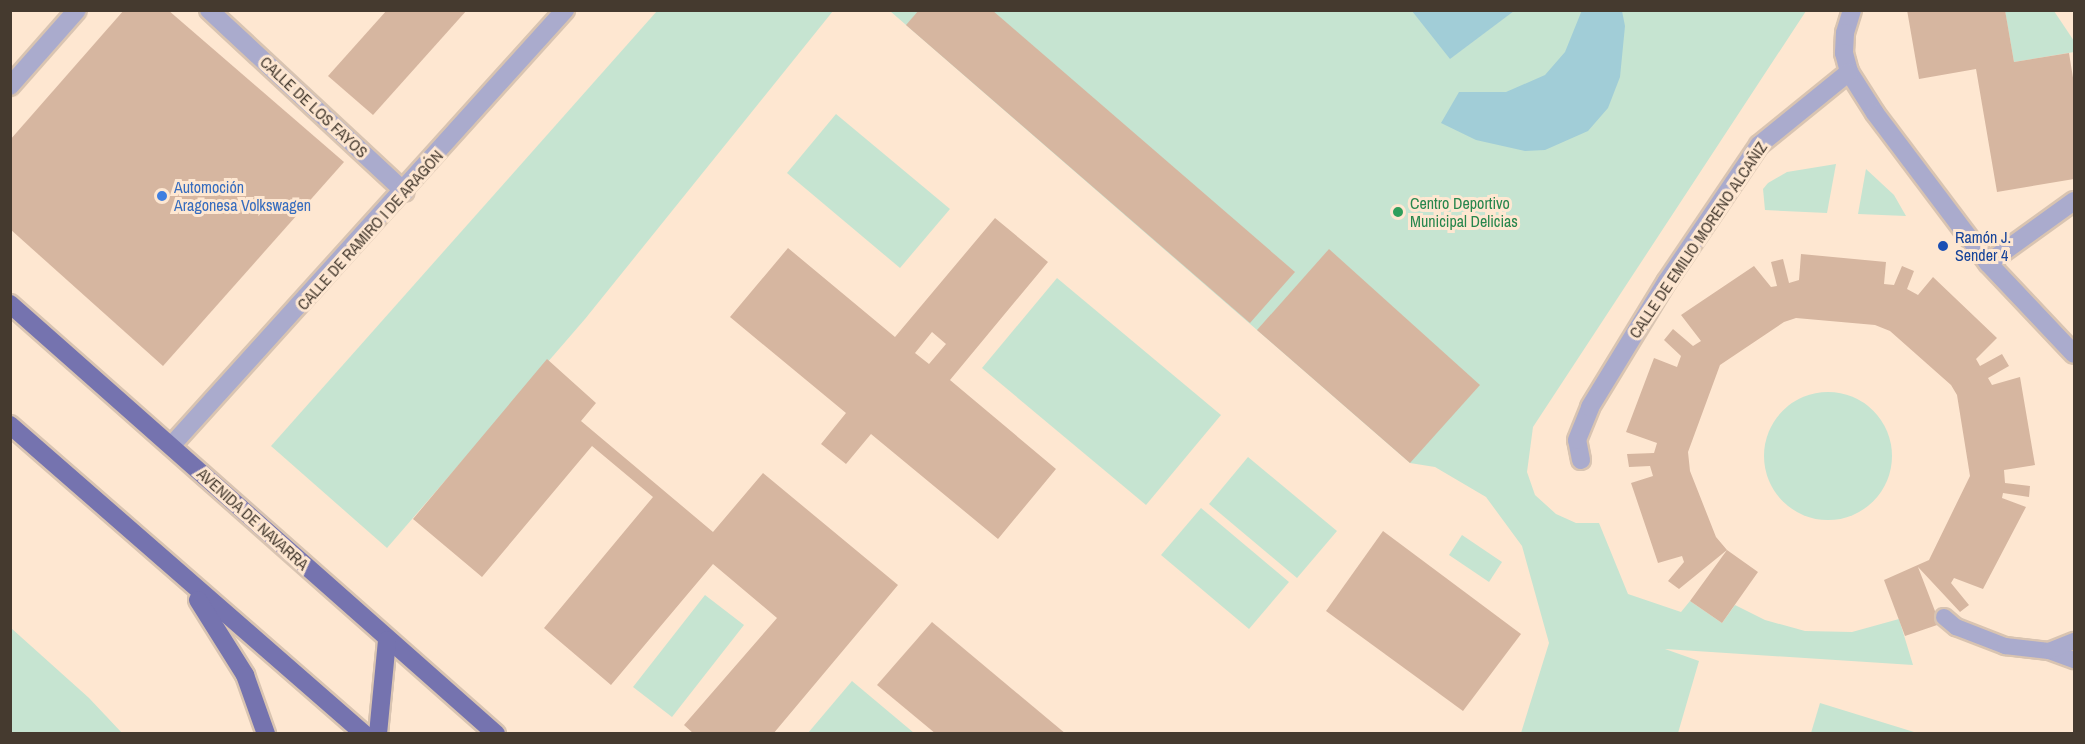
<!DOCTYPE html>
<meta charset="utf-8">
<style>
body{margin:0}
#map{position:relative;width:2085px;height:744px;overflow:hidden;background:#fee7d1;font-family:"Archivo Narrow",sans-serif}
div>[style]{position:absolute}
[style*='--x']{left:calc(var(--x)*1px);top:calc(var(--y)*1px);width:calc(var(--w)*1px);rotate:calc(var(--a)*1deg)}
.green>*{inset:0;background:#c6e4d1}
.round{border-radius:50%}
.water>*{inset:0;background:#a1cdd7}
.building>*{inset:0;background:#d6b6a0}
.roads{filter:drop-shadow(2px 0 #d9c4b1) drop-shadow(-2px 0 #d9c4b1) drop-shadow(0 2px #d9c4b1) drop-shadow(0 -2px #d9c4b1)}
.lane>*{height:16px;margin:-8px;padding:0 8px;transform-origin:8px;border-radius:8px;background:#aaabcd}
.street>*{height:18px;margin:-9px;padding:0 9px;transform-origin:9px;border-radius:9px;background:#aaabcd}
.primary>*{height:18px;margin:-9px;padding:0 9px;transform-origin:9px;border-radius:9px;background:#7573af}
.dots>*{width:16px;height:16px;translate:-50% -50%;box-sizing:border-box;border:3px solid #fee7d1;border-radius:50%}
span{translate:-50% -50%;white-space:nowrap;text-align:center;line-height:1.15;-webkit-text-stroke:6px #fee7d1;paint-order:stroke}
.street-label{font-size:16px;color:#453a2f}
.shop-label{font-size:16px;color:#366cbe}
.left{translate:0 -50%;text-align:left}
.leisure-label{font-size:16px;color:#27864d}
.transit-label{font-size:16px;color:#164399}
.frame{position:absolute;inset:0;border:12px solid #453a2f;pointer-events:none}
</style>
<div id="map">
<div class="green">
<div style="clip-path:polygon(657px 11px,833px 11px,585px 319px,387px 548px,271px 446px)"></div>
<div style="clip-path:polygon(890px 11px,1806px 11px,1533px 427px,1527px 472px,1535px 495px,1556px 514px,1576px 523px,1599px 523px,1628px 594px,1681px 612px,1690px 601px,1722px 623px,1735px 605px,1765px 620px,1805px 631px,1852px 632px,1899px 619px,1913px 665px,1665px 649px,1699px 661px,1678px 733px,1521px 733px,1549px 643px,1522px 546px,1486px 497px,1435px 467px,1410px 463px)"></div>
<div style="clip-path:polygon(2005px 11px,2054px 11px,2074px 41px,2074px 52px,2014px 62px)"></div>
<div style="clip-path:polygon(836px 114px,950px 209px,900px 268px,787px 173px)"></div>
<div style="clip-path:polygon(1836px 164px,1827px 213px,1765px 210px,1763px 189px,1768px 183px,1787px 172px)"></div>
<div style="clip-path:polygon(1866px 169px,1894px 195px,1906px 216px,1858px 214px)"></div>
<div style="clip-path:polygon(1057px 278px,1221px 415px,1146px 505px,982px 368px)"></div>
<div class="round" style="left:1764px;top:392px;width:128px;height:128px"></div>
<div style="clip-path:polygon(1248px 457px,1337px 531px,1297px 578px,1209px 504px)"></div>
<div style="clip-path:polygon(1201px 508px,1289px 582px,1249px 629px,1161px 555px)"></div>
<div style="clip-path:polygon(1462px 535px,1502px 562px,1489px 582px,1449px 555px)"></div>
<div style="clip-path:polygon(705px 595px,744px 625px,672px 717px,633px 687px)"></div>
<div style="clip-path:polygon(11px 628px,89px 698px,122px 733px,11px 733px)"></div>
<div style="clip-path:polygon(852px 681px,914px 733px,808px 733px)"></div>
<div style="clip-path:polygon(1820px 703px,1914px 732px,1914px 733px,1811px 733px)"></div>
</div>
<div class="water">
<div style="clip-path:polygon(1582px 10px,1622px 11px,1625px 26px,1620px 77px,1608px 108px,1588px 131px,1545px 150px,1525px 151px,1476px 140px,1441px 123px,1459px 92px,1506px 92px,1545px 75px,1565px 52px)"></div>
<div style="clip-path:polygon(1412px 11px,1514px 11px,1450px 59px)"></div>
</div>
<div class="building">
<div style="clip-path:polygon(124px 10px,168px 10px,344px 162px,163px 366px,10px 229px,10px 140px)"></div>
<div style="clip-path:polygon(387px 10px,467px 10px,373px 115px,328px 76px)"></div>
<div style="clip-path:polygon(919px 10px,992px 10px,1295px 272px,1250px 323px,906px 25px)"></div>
<div style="clip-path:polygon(1907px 10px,2005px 10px,2014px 62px,2069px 53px,2074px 84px,2074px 179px,1997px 192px,1976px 69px,1919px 79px)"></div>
<div style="clip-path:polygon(evenodd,995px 218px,1048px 262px,950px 380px,1056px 469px,998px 539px,871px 434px,846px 464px,821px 444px,846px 413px,730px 317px,788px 248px,895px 337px,995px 218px,932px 332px,946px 344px,929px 364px,915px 353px,932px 332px)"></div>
<div style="clip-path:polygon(1329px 249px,1480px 385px,1410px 463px,1257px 330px)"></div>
<div style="clip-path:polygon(1801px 254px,1886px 262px,1884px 284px,1894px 285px,1902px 266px,1914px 271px,1907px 289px,1918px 295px,1933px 277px,1997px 338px,1976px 359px,1980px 366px,2002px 354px,2009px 366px,1988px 378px,1992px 385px,2020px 377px,2035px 465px,2004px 470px,2005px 483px,2030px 486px,2029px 497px,2003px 493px,2002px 498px,2026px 507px,1983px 589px,1954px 578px,1951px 583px,1969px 605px,1960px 612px,1918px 567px,1940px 624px,1905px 636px,1884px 580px,1929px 560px,1970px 476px,1957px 395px,1951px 385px,1890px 331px,1875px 325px,1796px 318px,1784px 322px,1720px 365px,1688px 452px,1690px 471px,1716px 537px,1727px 550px,1758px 572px,1722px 623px,1690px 601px,1727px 550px,1679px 589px,1668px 581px,1684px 562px,1682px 556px,1658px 563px,1631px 483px,1653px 476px,1650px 466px,1629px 467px,1627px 454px,1654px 453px,1657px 443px,1626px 432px,1654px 358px,1677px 367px,1681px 356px,1664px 340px,1673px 329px,1693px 346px,1701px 341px,1681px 315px,1754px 266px,1771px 287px,1777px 286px,1771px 262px,1783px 259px,1789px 283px,1799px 280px)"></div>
<div style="clip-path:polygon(547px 359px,596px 403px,581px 421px,713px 532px,763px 473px,898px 585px,773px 734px,694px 734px,684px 725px,777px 618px,713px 564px,611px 685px,544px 628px,653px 497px,592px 446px,482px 577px,413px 519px)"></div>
<div style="clip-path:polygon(1383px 531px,1521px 634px,1463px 711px,1326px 611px)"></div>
<div style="clip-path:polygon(932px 622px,1066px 734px,936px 734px,877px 685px)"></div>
</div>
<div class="roads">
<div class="lane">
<div style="--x:1944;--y:617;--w:16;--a:40"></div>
<div style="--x:1956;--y:627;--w:53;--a:21.2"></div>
<div style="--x:2005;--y:646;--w:44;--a:6.5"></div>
<div style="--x:2049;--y:651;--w:27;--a:20"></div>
<div style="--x:2049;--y:651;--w:27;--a:-22"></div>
</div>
<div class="street">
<div style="--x:209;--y:10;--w:267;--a:42.9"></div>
<div style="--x:1852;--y:10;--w:24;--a:107"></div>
<div style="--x:1845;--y:33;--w:20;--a:93"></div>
<div style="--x:1844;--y:53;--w:20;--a:75"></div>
<div style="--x:1849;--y:72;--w:49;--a:57.6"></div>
<div style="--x:1875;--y:113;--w:188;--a:53"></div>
<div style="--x:1988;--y:263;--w:125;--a:46.6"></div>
<div style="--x:10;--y:86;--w:101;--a:-48.6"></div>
<div style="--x:1988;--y:263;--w:106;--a:-35.8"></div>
<div style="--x:171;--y:446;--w:588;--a:-47.9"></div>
<div style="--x:1581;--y:460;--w:20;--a:-101"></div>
<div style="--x:1577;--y:440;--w:35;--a:-68"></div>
<div style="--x:1590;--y:407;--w:148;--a:-58.6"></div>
<div style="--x:1667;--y:281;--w:164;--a:-55.9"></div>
<div style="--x:1759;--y:145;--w:116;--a:-39"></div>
</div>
<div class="primary">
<div style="--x:10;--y:304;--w:649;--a:41.5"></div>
<div style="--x:10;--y:425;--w:470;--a:41.1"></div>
<div style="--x:198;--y:600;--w:89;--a:57.9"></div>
<div style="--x:245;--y:675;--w:63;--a:70.4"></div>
<div style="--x:378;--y:734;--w:94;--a:-84.5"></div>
</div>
</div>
<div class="dots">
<div style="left:162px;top:196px;background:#3f7fe0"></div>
<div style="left:1398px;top:212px;background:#2e9e5b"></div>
<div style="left:1943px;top:246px;background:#1a4fb4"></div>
</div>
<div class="street-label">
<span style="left:314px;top:107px;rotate:43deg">CALLE DE LOS FAYOS</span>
<span style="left:370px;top:230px;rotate:-48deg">CALLE DE RAMIRO I DE ARAGÓN</span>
<span style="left:1698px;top:240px;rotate:-56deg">CALLE DE EMILIO MORENO ALCAÑIZ</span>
<span style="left:253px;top:519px;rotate:42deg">AVENIDA DE NAVARRA</span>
</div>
<div class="shop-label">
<span class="left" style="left:174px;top:196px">Automoción<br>Aragonesa Volkswagen</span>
</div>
<div class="leisure-label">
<span class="left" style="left:1410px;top:212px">Centro Deportivo<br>Municipal Delicias</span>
</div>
<div class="transit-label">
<span class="left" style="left:1955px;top:246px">Ramón J.<br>Sender 4</span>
</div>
<div class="frame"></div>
</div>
